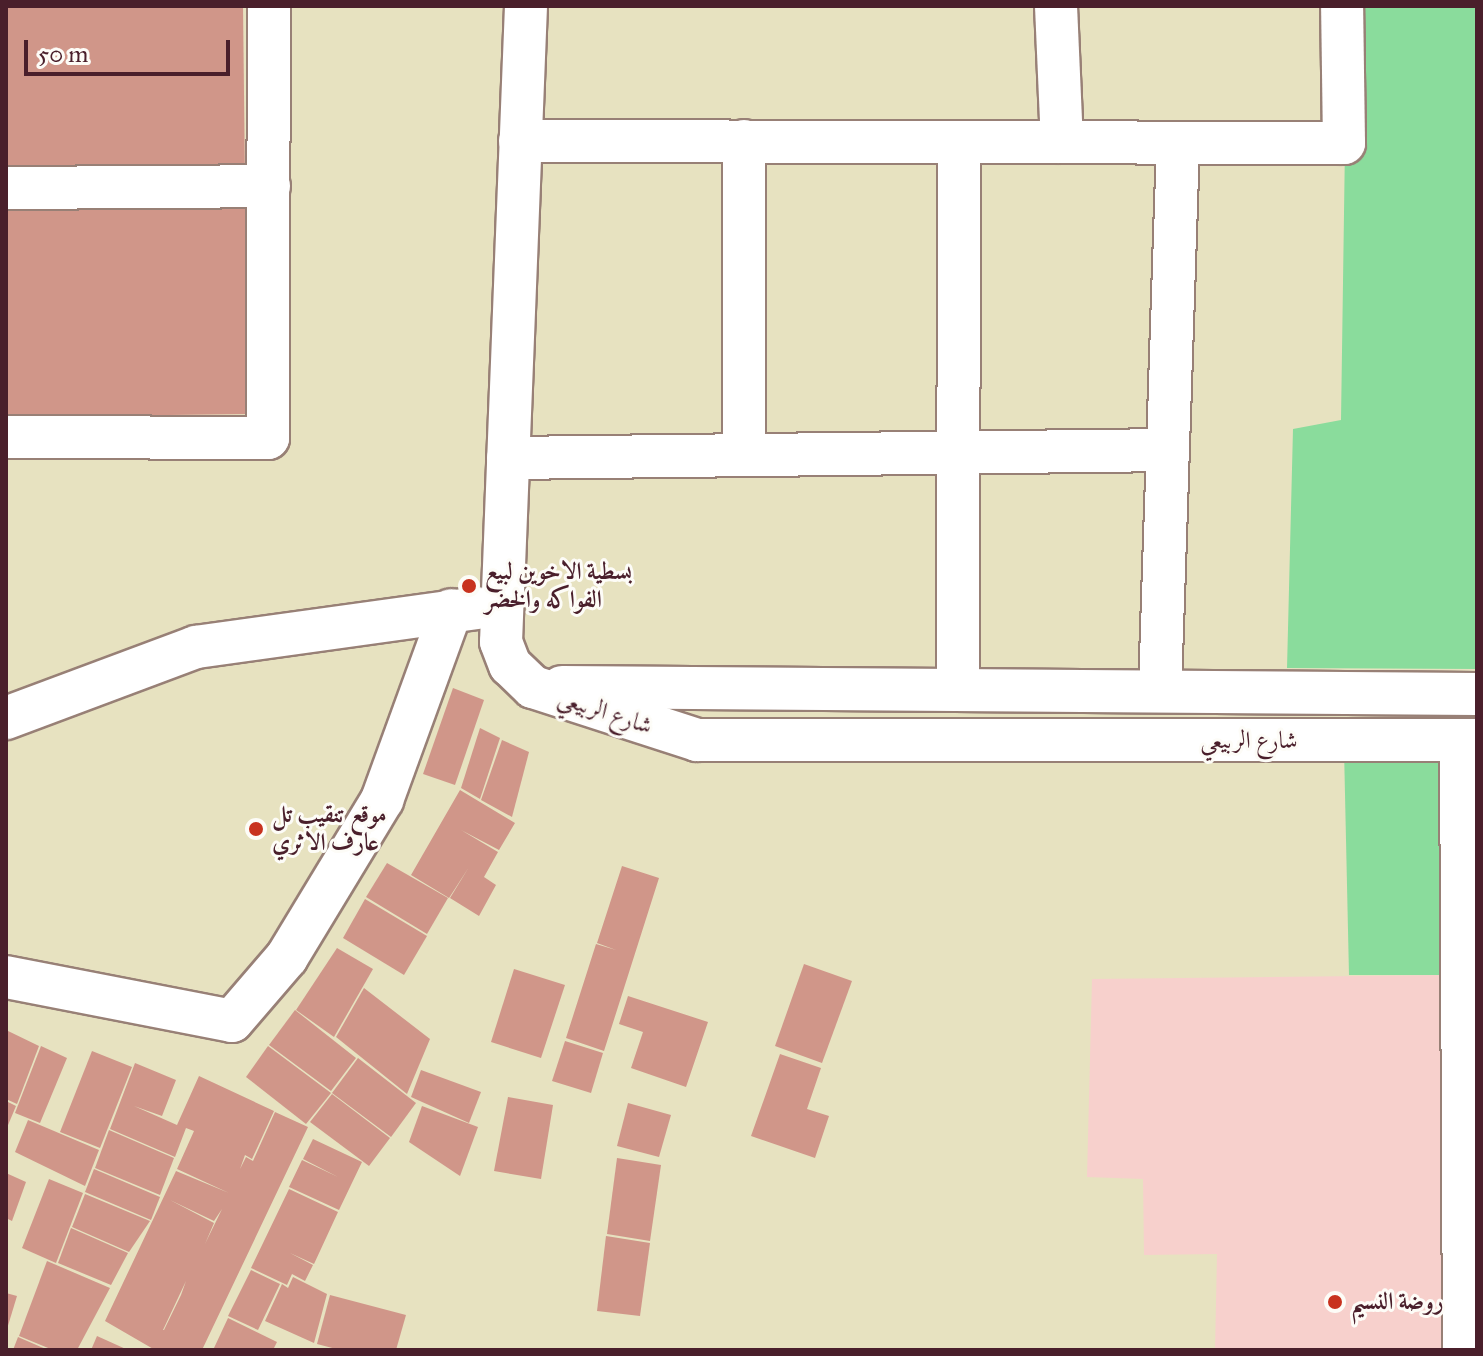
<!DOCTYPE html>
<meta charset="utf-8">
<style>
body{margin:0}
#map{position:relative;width:1483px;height:1356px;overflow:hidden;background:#e7e2c0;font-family:"IM FELL Great Primer",Amiri,serif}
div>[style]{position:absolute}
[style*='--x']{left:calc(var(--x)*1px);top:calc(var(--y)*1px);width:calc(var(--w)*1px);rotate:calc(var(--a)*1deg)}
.built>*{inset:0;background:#f7d0cc}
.green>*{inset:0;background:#8adc9c}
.building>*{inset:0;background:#d09689}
.roads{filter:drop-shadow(2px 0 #988076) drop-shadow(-2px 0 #988076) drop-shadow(0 2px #988076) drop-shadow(0 -2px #988076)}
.minor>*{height:42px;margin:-21px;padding:0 21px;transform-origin:21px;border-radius:21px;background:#fff}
.dots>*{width:22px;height:22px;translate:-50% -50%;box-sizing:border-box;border:4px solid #fdfcf7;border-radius:50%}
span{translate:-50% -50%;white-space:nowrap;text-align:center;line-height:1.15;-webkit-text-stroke:6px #fdfcf7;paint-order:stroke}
.poi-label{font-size:24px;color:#4a1f2b;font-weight:700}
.left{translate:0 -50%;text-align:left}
.street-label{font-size:24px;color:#4a1f2b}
.frame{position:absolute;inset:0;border:8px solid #4a1f2b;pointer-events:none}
.scale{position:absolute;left:24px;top:40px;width:206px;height:36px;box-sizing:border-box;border:4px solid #4a1f2b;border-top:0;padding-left:10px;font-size:24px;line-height:28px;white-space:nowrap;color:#4a1f2b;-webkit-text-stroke:6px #fdfcf7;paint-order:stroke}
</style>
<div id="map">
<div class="built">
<div style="clip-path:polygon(1453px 975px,1453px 1350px,1215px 1350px,1217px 1254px,1144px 1255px,1143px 1179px,1087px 1177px,1092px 979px)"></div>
</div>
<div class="green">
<div style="clip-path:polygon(1347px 6px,1477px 6px,1477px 669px,1287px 668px,1293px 429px,1341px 420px)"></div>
<div style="clip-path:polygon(1461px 740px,1463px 975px,1349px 975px,1344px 749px)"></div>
</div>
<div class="building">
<div style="clip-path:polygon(6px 6px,243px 6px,245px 180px,6px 182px)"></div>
<div style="clip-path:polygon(249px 204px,251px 414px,6px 417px,6px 207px)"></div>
<div style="clip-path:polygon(453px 688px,484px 700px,455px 785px,423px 774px)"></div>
<div style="clip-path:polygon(480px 728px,500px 738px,480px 799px,461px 788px)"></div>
<div style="clip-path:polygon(502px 740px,529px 752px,512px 817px,481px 800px)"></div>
<div style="clip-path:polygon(460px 790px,515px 823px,499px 850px,461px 830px,498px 852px,484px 877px,496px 885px,479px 916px,450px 898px,469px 867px,449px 898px,411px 875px)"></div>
<div style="clip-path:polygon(387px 863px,448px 898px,427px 934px,366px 897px)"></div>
<div style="clip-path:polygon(622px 866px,659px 878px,604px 1051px,566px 1038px,596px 944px,616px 950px,597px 943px)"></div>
<div style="clip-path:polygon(365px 899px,427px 936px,404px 975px,343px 938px)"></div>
<div style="clip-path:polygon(337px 948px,373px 969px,334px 1037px,296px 1010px)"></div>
<div style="clip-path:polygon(804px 964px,852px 981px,822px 1063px,775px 1046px)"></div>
<div style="clip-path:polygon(514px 969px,565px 985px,541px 1058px,491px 1042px)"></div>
<div style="clip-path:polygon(364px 988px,430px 1039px,407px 1094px,336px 1037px)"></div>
<div style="clip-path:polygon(628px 996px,708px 1022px,686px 1087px,631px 1068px,643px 1032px,619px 1024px)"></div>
<div style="clip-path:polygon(295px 1010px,356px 1058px,331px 1091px,269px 1045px)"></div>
<div style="clip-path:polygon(6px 1030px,39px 1046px,17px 1104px,6px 1099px)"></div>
<div style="clip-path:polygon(565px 1041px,603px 1053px,591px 1093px,552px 1081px)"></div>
<div style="clip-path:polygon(41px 1046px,67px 1058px,40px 1123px,15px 1113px)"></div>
<div style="clip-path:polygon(268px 1046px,331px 1093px,306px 1124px,246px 1077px)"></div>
<div style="clip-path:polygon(92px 1051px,132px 1067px,100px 1148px,60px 1132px)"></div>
<div style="clip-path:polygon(780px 1054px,821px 1068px,807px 1109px,829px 1116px,815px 1158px,751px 1136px)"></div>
<div style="clip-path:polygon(358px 1058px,416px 1103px,391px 1137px,332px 1093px)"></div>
<div style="clip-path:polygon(evenodd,135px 1063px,176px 1080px,162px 1116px,134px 1106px,177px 1125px,199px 1076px,274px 1111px,252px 1159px,245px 1155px,240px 1169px,246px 1157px,253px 1161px,275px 1112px,308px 1127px,202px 1350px,155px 1350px,105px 1321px,176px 1171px,229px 1193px,177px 1169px,194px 1131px,186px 1128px,175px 1157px,110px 1129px,135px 1063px,170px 1200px,214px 1221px,222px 1209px,205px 1244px,214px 1223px,170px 1200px,135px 1063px,186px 1281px,181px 1295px,164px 1330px,163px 1330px,186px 1281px)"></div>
<div style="clip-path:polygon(421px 1070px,481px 1092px,469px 1123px,411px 1097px)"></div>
<div style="clip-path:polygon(332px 1094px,390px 1138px,369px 1166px,310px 1122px)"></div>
<div style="clip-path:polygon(508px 1097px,553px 1105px,541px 1179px,494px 1171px)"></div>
<div style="clip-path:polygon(6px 1101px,16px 1106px,6px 1130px)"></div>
<div style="clip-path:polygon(628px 1103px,671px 1115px,659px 1157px,617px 1146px)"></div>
<div style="clip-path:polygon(422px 1106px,478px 1127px,460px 1176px,409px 1142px)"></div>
<div style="clip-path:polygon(28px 1120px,99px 1150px,85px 1186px,15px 1152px)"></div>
<div style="clip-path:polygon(109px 1130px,174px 1158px,160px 1195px,95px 1168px)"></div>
<div style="clip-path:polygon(313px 1139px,362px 1162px,339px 1210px,289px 1187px,302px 1160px,338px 1177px,303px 1159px)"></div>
<div style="clip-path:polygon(617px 1158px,661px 1165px,650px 1241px,607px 1234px)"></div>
<div style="clip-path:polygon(94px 1169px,160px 1197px,151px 1220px,85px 1192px)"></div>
<div style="clip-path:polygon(6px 1173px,26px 1182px,12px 1221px,6px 1218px)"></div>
<div style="clip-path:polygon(49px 1179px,83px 1193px,56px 1263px,22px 1248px)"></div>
<div style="clip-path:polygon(289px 1189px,338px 1212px,314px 1264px,290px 1253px,313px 1265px,305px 1281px,292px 1274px,287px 1285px,251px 1268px)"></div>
<div style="clip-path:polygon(85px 1194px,150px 1221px,129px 1252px,72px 1227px)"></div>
<div style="clip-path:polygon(71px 1228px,128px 1253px,111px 1285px,58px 1263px)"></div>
<div style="clip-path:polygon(606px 1236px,650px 1243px,640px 1316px,597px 1311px)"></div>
<div style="clip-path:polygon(47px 1261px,110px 1288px,77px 1350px,53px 1350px,19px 1336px)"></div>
<div style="clip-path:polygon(251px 1270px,280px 1284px,258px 1330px,228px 1316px)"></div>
<div style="clip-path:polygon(293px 1277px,327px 1294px,314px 1343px,265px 1321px,282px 1284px,288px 1288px)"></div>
<div style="clip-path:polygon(6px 1293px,17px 1296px,7px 1329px,6px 1329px)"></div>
<div style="clip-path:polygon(330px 1295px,406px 1315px,396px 1350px,340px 1350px,317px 1344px)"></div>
<div style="clip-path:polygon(228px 1318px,277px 1342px,273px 1350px,214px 1348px)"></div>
<div style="clip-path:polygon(97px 1336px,128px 1350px,91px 1350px)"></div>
<div style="clip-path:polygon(18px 1337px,41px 1347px,49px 1350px,13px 1350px)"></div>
</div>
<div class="roads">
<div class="minor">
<div style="--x:526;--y:6;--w:636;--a:92.25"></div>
<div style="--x:501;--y:642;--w:25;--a:69"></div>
<div style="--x:510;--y:665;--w:32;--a:44"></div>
<div style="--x:533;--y:687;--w:172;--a:17.9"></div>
<div style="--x:697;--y:740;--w:780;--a:0"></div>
<div style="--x:1056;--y:6;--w:136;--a:87.5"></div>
<div style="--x:520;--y:141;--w:824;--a:0.14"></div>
<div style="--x:1344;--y:143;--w:137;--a:-90.8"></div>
<div style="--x:6;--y:188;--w:263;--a:-0.4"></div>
<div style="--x:6;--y:437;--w:262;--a:0.2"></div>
<div style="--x:268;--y:438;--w:432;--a:-89.9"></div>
<div style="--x:744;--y:455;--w:314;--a:-90"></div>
<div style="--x:508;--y:458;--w:660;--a:-0.69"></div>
<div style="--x:562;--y:687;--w:915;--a:0.44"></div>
<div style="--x:958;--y:688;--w:546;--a:-89.9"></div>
<div style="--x:1160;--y:689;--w:546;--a:-88.11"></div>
<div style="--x:6;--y:718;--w:203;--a:-20.5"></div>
<div style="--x:196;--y:647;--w:283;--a:-7.9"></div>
<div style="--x:1461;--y:740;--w:610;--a:89.72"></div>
<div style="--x:6;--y:977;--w:230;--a:11"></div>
<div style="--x:232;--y:1021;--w:84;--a:-49.3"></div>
<div style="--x:287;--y:957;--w:184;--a:-58.8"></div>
<div style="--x:382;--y:800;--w:202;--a:-70"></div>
</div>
</div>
<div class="dots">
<div style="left:469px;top:586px;background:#c8321e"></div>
<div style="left:256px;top:829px;background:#c8321e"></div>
<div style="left:1335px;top:1302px;background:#c8321e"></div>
</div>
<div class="poi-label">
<span class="left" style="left:485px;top:586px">بسطية الاخوين لبيع<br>الفواكه والخضر</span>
<span class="left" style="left:272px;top:829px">موقع تنقيب تل<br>عارف الاثري</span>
<span class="left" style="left:1351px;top:1302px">روضة النسيم</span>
</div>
<div class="street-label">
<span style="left:605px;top:712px;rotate:18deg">شارع الربيعي</span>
<span style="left:1249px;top:741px">شارع الربيعي</span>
</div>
<div class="frame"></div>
<div class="scale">50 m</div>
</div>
